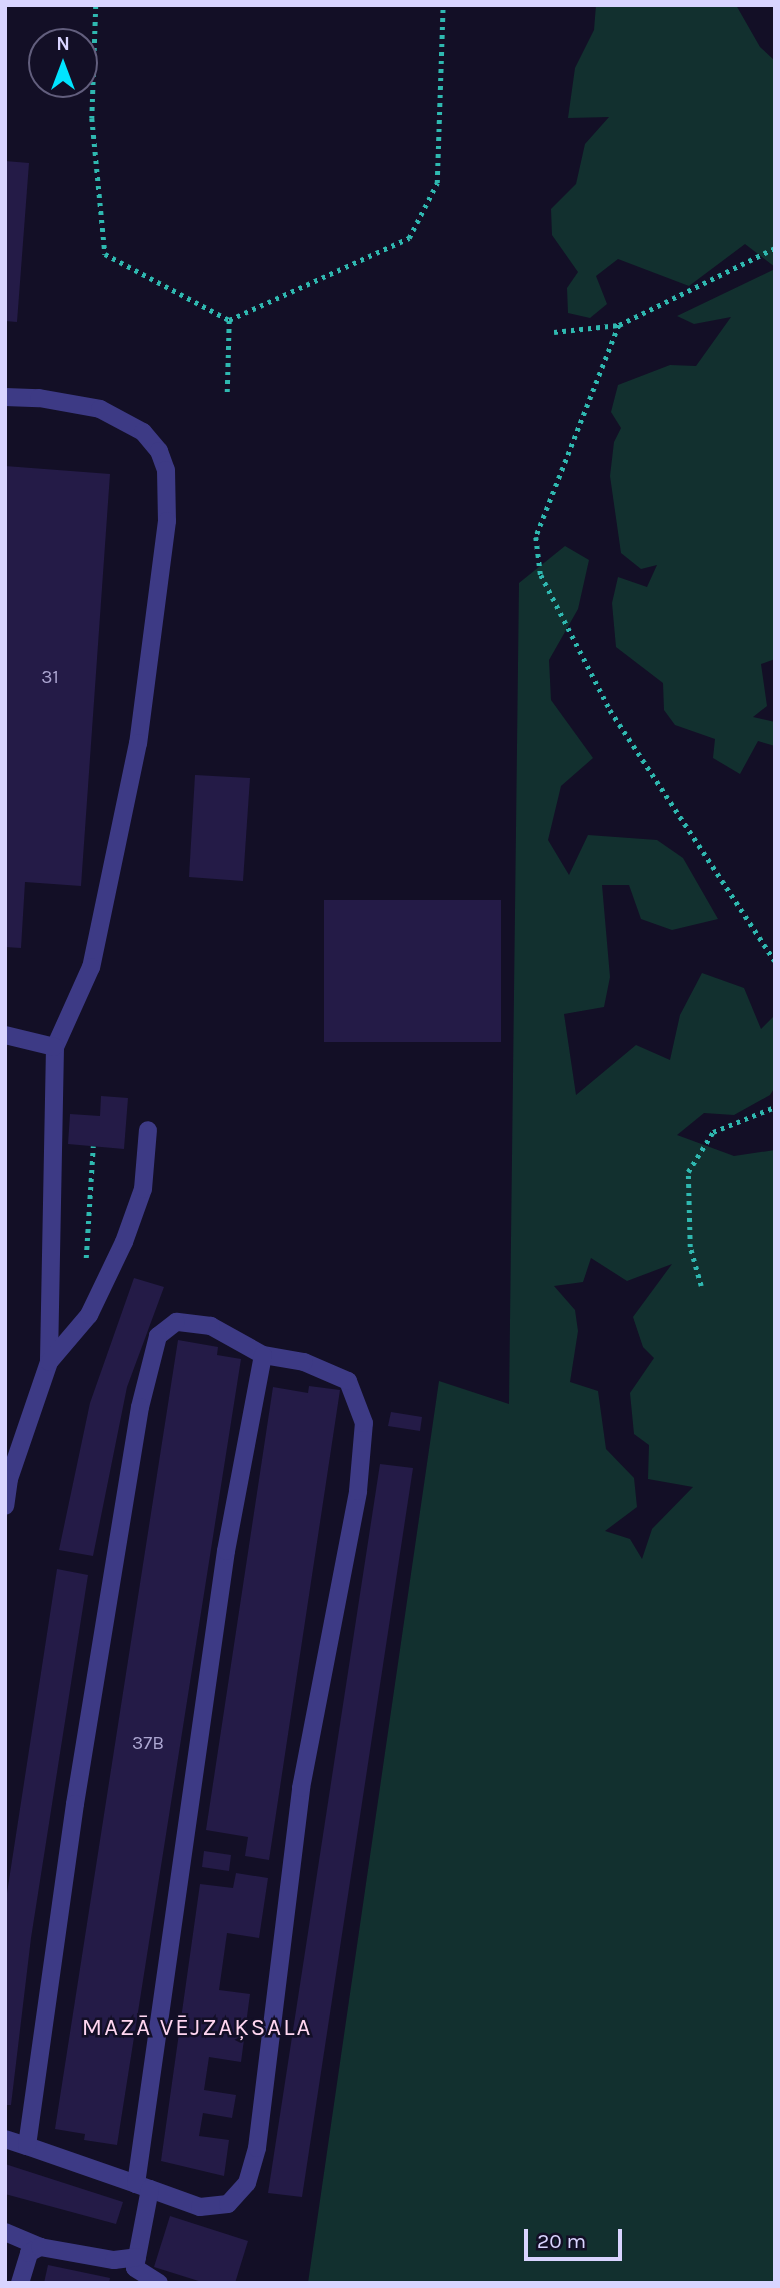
<!DOCTYPE html>
<meta charset="utf-8">
<style>
body{margin:0}
#map{position:relative;width:780px;height:2288px;overflow:hidden;background:#130f26;font-family:Karla,sans-serif}
div>[style]{position:absolute}
[style*='--x']{left:calc(var(--x)*1px);top:calc(var(--y)*1px);width:calc(var(--w)*1px);rotate:calc(var(--a)*1deg)}
.green>*{inset:0;background:#12302f}
.building>*{inset:0;background:#241b47}
.path>*{height:4.5px;margin-top:-2.25px;transform-origin:0;background:repeating-linear-gradient(90deg,#2fb8b0 0 3.5px,transparent 0 8.5px)}
.minor>*{height:18px;margin:-9px;padding:0 9px;transform-origin:9px;border-radius:9px;background:#3d3a85}
span{translate:-50% -50%;white-space:nowrap;text-align:center;line-height:1.15;-webkit-text-stroke:5px #130f26;paint-order:stroke}
.number-label{font-size:19px;color:#aca6d1}
.number-label span{-webkit-text-stroke-width:0}
.neighbourhood-label{font-size:24px;color:#ffd6f0;letter-spacing:2px}
.frame{position:absolute;inset:0;border:7px solid #d9d4ff;pointer-events:none}
.north{position:absolute;left:28px;top:28px;width:70px;height:70px;box-sizing:border-box;background:#130f26;border:2px solid #625e7d;border-radius:50%;rotate:0deg;font-size:19px;font-weight:700;line-height:28px;text-align:center;color:#d9d4ff}
.north::after{content:'';display:block;margin:auto;width:24px;height:32px;background:#00e5ff;clip-path:polygon(50% 0,100% 100%,50% 72%,0 100%)}
.scale{position:absolute;left:524px;top:2229px;width:98px;height:32px;box-sizing:border-box;border:4px solid #d9d4ff;border-top:0;padding-left:9px;font-size:21px;line-height:24px;white-space:nowrap;color:#d9d4ff;-webkit-text-stroke:5px #130f26;paint-order:stroke}
</style>
<div id="map">
<div class="green">
<div style="clip-path:polygon(596px 5px,736px 5px,760px 47px,775px 61px,775px 267px,745px 244px,689px 286px,618px 259px,596px 276px,607px 304px,590px 318px,568px 313px,567px 288px,578px 272px,552px 235px,551px 209px,576px 184px,585px 144px,609px 117px,568px 118px,575px 68px,594px 30px)"></div>
<div style="clip-path:polygon(775px 269px,775px 659px,761px 664px,767px 706px,753px 717px,775px 722px,775px 746px,758px 741px,740px 774px,713px 758px,715px 739px,675px 725px,664px 710px,663px 683px,616px 647px,612px 603px,618px 577px,647px 587px,657px 565px,641px 569px,621px 553px,610px 476px,614px 442px,621px 428px,611px 412px,618px 385px,670px 365px,696px 366px,731px 317px,694px 324px,677px 316px)"></div>
<div style="clip-path:polygon(evenodd,565px 546px,589px 560px,578px 609px,549px 660px,551px 700px,593px 758px,561px 786px,548px 840px,569px 875px,588px 835px,657px 840px,683px 858px,718px 919px,672px 930px,641px 919px,629px 885px,602px 885px,610px 977px,604px 1007px,564px 1014px,576px 1095px,636px 1045px,670px 1060px,680px 1015px,702px 973px,744px 988px,761px 1029px,775px 1015px,775px 1087px,770px 1095px,734px 1115px,704px 1113px,677px 1135px,734px 1156px,775px 1150px,775px 2283px,308px 2283px,439px 1381px,509px 1404px,519px 583px,565px 546px,591px 1258px,627px 1281px,672px 1264px,633px 1317px,643px 1347px,654px 1358px,630px 1393px,634px 1434px,649px 1445px,648px 1479px,693px 1487px,652px 1529px,642px 1559px,630px 1539px,605px 1531px,637px 1507px,634px 1478px,606px 1449px,598px 1391px,570px 1382px,578px 1331px,575px 1310px,554px 1286px,583px 1282px,591px 1258px)"></div>
</div>
<div class="building">
<div style="clip-path:polygon(5px 161px,29px 163px,17px 322px,5px 321px)"></div>
<div style="clip-path:polygon(5px 466px,110px 474px,81px 886px,25px 882px,21px 948px,5px 947px)"></div>
<div style="clip-path:polygon(195px 775px,250px 778px,243px 881px,189px 877px)"></div>
<div style="clip-path:polygon(324px 900px,501px 900px,501px 1042px,324px 1042px)"></div>
<div style="clip-path:polygon(101px 1096px,128px 1098px,124px 1149px,68px 1144px,70px 1114px,100px 1116px)"></div>
<div style="clip-path:polygon(134px 1278px,164px 1287px,127px 1387px,93px 1556px,59px 1550px,90px 1403px)"></div>
<div style="clip-path:polygon(178px 1340px,218px 1347px,217px 1355px,241px 1359px,117px 2145px,84px 2140px,85px 2134px,55px 2129px)"></div>
<div style="clip-path:polygon(309px 1386px,340px 1390px,269px 1860px,245px 1856px,248px 1837px,206px 1830px,273px 1387px,308px 1393px)"></div>
<div style="clip-path:polygon(391px 1412px,422px 1417px,420px 1431px,388px 1426px)"></div>
<div style="clip-path:polygon(380px 1464px,413px 1468px,302px 2197px,268px 2193px)"></div>
<div style="clip-path:polygon(57px 1569px,88px 1575px,31px 1938px,11px 2105px,5px 2105px,5px 1906px)"></div>
<div style="clip-path:polygon(204px 1851px,231px 1855px,229px 1871px,202px 1867px)"></div>
<div style="clip-path:polygon(236px 1873px,268px 1878px,259px 1938px,227px 1933px,219px 1990px,250px 1994px,241px 2062px,209px 2057px,204px 2090px,236px 2095px,232px 2118px,203px 2113px,199px 2136px,229px 2140px,224px 2176px,161px 2161px,200px 1884px,233px 1888px)"></div>
<div style="clip-path:polygon(5px 2164px,123px 2202px,116px 2224px,5px 2194px)"></div>
<div style="clip-path:polygon(170px 2216px,248px 2241px,235px 2283px,205px 2283px,154px 2267px)"></div>
<div style="clip-path:polygon(48px 2265px,110px 2278px,109px 2283px,44px 2283px)"></div>
</div>
<div class="path">
<div style="--x:96;--y:5;--w:113;--a:92"></div>
<div style="--x:92;--y:118;--w:137;--a:84.5"></div>
<div style="--x:105;--y:254;--w:140;--a:28"></div>
<div style="--x:229;--y:320;--w:198;--a:-24.5"></div>
<div style="--x:409;--y:238;--w:62;--a:-63"></div>
<div style="--x:437;--y:183;--w:178;--a:-88.1"></div>
<div style="--x:619;--y:325;--w:228;--a:111.4"></div>
<div style="--x:536;--y:537;--w:38;--a:83"></div>
<div style="--x:541;--y:575;--w:152;--a:62.9"></div>
<div style="--x:610;--y:710;--w:300;--a:56.7"></div>
<div style="--x:554;--y:332;--w:65;--a:-6.1"></div>
<div style="--x:619;--y:325;--w:174;--a:-26.3"></div>
<div style="--x:227;--y:392;--w:72;--a:-88.4"></div>
<div style="--x:86;--y:1258;--w:112;--a:-86.4"></div>
<div style="--x:701;--y:1286;--w:41;--a:-105.8"></div>
<div style="--x:690;--y:1247;--w:75;--a:-91.5"></div>
<div style="--x:688;--y:1172;--w:47;--a:-58"></div>
<div style="--x:713;--y:1132;--w:67;--a:-22"></div>
</div>
<div class="minor">
<div style="--x:5;--y:397;--w:34;--a:2"></div>
<div style="--x:39;--y:398;--w:62;--a:10.2"></div>
<div style="--x:100;--y:409;--w:49;--a:28.1"></div>
<div style="--x:143;--y:432;--w:25;--a:50"></div>
<div style="--x:159;--y:451;--w:20;--a:70"></div>
<div style="--x:166;--y:470;--w:51;--a:88.9"></div>
<div style="--x:167;--y:521;--w:224;--a:97.4"></div>
<div style="--x:138;--y:743;--w:229;--a:101.8"></div>
<div style="--x:91;--y:967;--w:88;--a:114.2"></div>
<div style="--x:55;--y:1047;--w:315;--a:91.1"></div>
<div style="--x:49;--y:1362;--w:124;--a:108.9"></div>
<div style="--x:9;--y:1479;--w:27;--a:98"></div>
<div style="--x:5;--y:1035;--w:51;--a:13.5"></div>
<div style="--x:49;--y:1362;--w:62;--a:-49.6"></div>
<div style="--x:89;--y:1315;--w:81;--a:-64.4"></div>
<div style="--x:124;--y:1242;--w:56;--a:-70.3"></div>
<div style="--x:143;--y:1189;--w:59;--a:-85.2"></div>
<div style="--x:5;--y:2139;--w:23;--a:18"></div>
<div style="--x:27;--y:2146;--w:115;--a:19.2"></div>
<div style="--x:136;--y:2184;--w:15;--a:20"></div>
<div style="--x:150;--y:2189;--w:53;--a:19.8"></div>
<div style="--x:200;--y:2207;--w:28;--a:-6"></div>
<div style="--x:228;--y:2204;--w:28;--a:-48"></div>
<div style="--x:247;--y:2183;--w:36;--a:-74"></div>
<div style="--x:257;--y:2148;--w:363;--a:-83"></div>
<div style="--x:301;--y:1788;--w:302;--a:-79.1"></div>
<div style="--x:358;--y:1491;--w:68;--a:-85"></div>
<div style="--x:364;--y:1423;--w:45;--a:-110.9"></div>
<div style="--x:348;--y:1381;--w:48;--a:-156.6"></div>
<div style="--x:304;--y:1362;--w:42;--a:-170.3"></div>
<div style="--x:263;--y:1355;--w:60;--a:-150.9"></div>
<div style="--x:211;--y:1326;--w:35;--a:-173"></div>
<div style="--x:176;--y:1322;--w:23;--a:142"></div>
<div style="--x:158;--y:1336;--w:73;--a:104.2"></div>
<div style="--x:140;--y:1407;--w:402;--a:99.3"></div>
<div style="--x:75;--y:1804;--w:345;--a:98"></div>
<div style="--x:136;--y:2184;--w:639;--a:-81.91"></div>
<div style="--x:226;--y:1551;--w:199;--a:-79.3"></div>
<div style="--x:150;--y:2189;--w:80;--a:100.8"></div>
<div style="--x:135;--y:2268;--w:28;--a:32"></div>
<div style="--x:5;--y:2232;--w:38;--a:23"></div>
<div style="--x:20;--y:2283;--w:31;--a:-73"></div>
<div style="--x:29;--y:2253;--w:13;--a:-29"></div>
<div style="--x:40;--y:2247;--w:75;--a:10"></div>
<div style="--x:114;--y:2260;--w:23;--a:-7"></div>
</div>
<div class="number-label">
<span style="left:50px;top:678px">31</span>
<span style="left:148px;top:1744px">37B</span>
</div>
<div class="neighbourhood-label">
<span style="left:197px;top:2028px">MAZĀ VĒJZAĶSALA</span>
</div>
<div class="frame"></div>
<div class="north">N</div>
<div class="scale">20 m</div>
</div>
